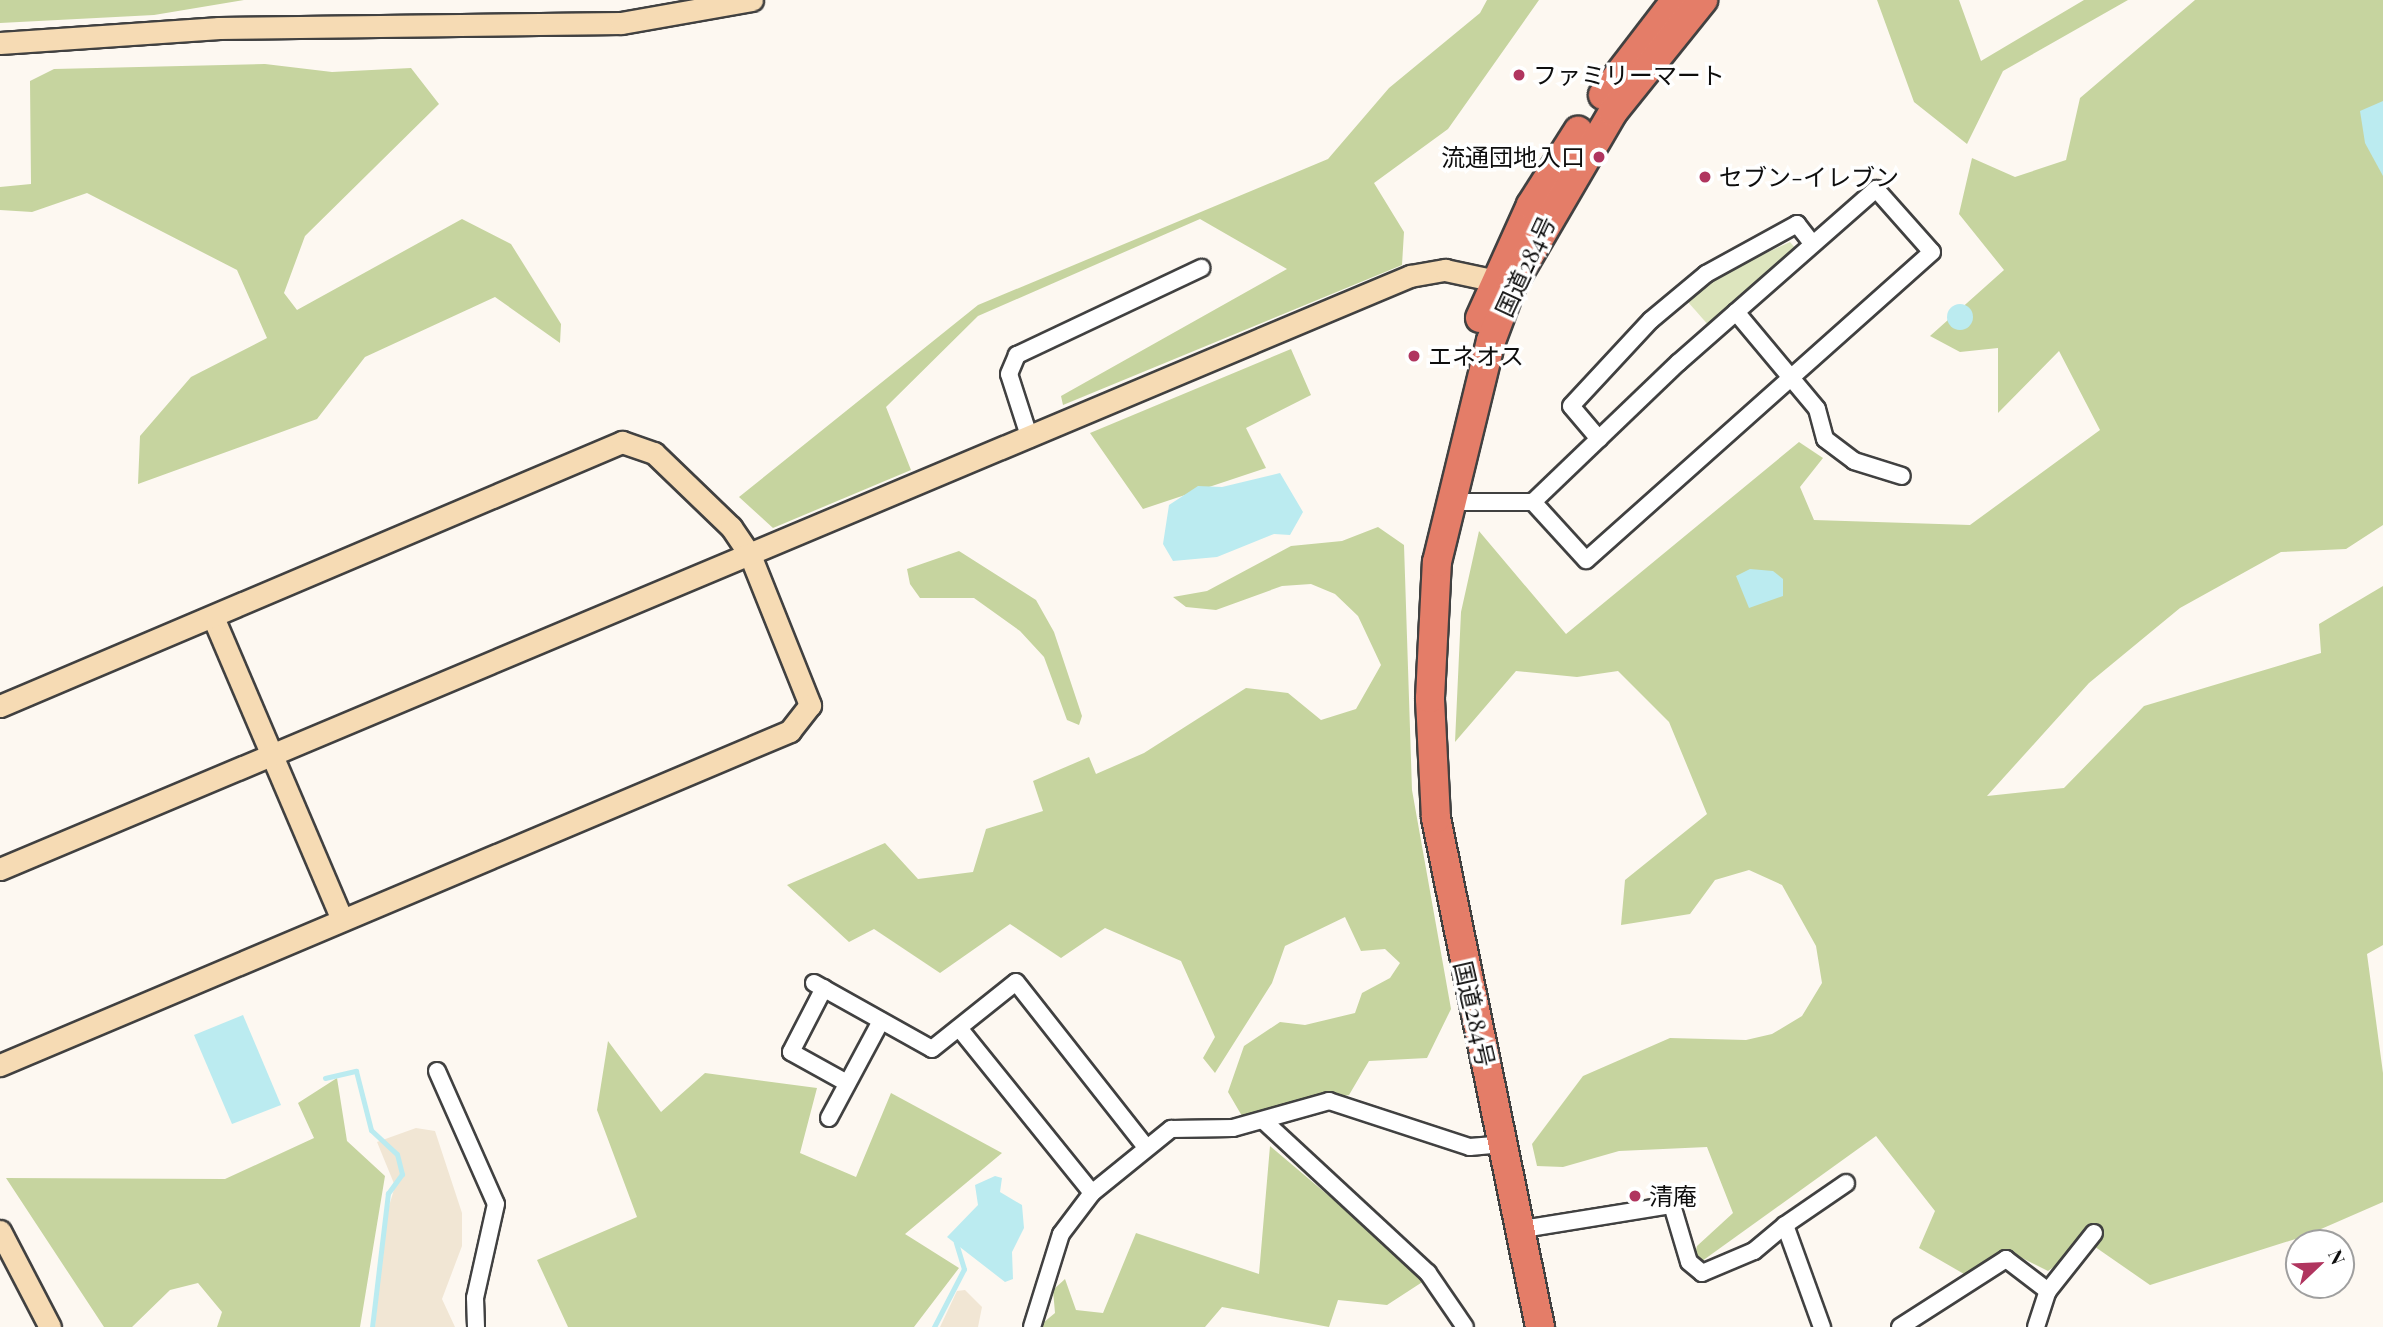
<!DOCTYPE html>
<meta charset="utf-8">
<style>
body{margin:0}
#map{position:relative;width:2383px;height:1327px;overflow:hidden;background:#fdf8f1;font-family:"Playfair Display","Noto Sans JP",serif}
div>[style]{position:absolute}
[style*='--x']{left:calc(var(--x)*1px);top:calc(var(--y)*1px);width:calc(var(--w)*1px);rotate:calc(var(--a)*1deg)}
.farmland>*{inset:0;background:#f1e6d4}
.green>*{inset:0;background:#dde5be}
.forest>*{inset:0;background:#c6d49f}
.water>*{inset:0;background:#bbebf0}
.round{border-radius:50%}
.stream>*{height:5px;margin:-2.5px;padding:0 2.5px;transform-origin:2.5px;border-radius:2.5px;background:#bbebf0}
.roads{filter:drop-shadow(2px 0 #414141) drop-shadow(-2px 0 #414141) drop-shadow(0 2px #414141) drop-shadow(0 -2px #414141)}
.street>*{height:16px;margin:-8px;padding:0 8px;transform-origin:8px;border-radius:8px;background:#fff}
.secondary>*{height:21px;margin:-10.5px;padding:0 10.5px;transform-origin:10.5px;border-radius:10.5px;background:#f6dbb4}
.highway>*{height:28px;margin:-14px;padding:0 14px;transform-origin:14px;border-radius:14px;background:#e47d68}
.dots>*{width:19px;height:19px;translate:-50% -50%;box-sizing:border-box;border:4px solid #fff;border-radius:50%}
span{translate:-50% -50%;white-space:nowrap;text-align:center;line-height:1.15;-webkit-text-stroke:7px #fff;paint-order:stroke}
.poi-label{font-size:24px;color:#0e0e0e}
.left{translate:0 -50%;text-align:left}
.right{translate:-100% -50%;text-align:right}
.street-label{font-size:24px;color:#0e0e0e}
.north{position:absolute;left:2285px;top:1229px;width:70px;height:70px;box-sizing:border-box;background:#fff;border:2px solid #9f9f9f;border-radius:50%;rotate:67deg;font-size:19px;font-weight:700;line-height:28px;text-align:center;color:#0e0e0e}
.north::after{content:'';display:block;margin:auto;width:24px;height:32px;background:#b0355f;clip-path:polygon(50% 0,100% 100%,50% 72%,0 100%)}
</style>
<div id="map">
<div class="farmland">
<div style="clip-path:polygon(416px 1128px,435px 1131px,462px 1213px,462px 1246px,442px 1299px,455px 1327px,375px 1327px,384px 1223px,395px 1186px,377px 1142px)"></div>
<div style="clip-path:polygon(965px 1290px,982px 1307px,978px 1327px,940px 1327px,957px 1291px)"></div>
</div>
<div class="green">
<div style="clip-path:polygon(1790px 242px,1797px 250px,1710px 327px,1688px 302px,1716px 276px)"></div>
</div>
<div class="forest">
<div style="clip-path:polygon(0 0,244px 0,154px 15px,0 23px)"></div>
<div style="clip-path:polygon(1487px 0,1539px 0,1448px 129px,1374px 183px,1404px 232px,1402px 265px,1063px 405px,1061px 396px,1287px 269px,1200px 219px,978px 316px,886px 407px,911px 470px,773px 528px,739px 497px,978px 305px,1328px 159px,1389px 88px,1480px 13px)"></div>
<div style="clip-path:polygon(1877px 0,1959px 0,1981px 61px,2084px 0,2128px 0,2003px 71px,1967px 144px,1914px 102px)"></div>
<div style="clip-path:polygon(2195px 0,2383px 0,2383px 525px,2346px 549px,2281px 552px,2180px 608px,2089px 683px,1987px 796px,2064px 788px,2144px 706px,2321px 653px,2319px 624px,2383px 586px,2383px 945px,2367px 954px,2383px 1073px,2383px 1202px,2305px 1236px,2150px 1285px,2088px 1242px,2048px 1271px,2010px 1252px,1964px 1274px,1919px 1248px,1935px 1211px,1876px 1136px,1691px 1269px,1697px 1246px,1733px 1213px,1707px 1147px,1619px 1151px,1563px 1167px,1537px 1166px,1532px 1144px,1583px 1076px,1670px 1038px,1746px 1040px,1772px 1034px,1802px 1016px,1822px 983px,1816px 946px,1782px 885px,1749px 870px,1715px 880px,1690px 914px,1621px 925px,1625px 880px,1707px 814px,1669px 722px,1618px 671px,1577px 677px,1516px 671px,1455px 742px,1461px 612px,1479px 531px,1566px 634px,1799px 442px,1823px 458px,1800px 487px,1814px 520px,1970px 525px,2100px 430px,2059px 351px,1998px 413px,1998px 348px,1960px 352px,1930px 336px,2004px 270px,1959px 214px,1972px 158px,2015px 177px,2066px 160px,2080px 98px)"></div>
<div style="clip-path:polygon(265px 64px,332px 72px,411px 68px,439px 104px,305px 236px,284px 293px,297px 310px,462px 219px,511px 244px,561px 324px,560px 343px,495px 297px,365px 357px,317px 419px,138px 484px,140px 436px,191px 377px,267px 338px,237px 270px,87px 193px,32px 212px,0 210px,0 187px,31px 184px,30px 81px,54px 69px)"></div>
<div style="clip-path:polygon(1291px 349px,1311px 395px,1246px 428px,1266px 468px,1143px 509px,1090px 433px)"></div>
<div style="clip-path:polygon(1378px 527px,1404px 545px,1412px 790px,1451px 1009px,1427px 1058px,1369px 1061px,1349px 1095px,1242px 1116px,1228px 1092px,1244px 1046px,1280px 1022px,1305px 1025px,1355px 1013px,1362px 993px,1390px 978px,1400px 963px,1385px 949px,1361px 951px,1345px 917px,1285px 946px,1272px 983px,1215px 1073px,1203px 1058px,1215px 1037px,1181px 961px,1105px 928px,1061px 958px,1010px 924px,940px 973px,874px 929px,849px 942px,787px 885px,885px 843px,918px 879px,973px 872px,986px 829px,1043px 811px,1033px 781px,1089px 757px,1096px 774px,1144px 753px,1246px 688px,1288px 693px,1321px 720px,1356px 709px,1381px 665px,1358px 616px,1335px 594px,1311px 584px,1282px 586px,1216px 610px,1186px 607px,1173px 597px,1207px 591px,1291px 546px,1342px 541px)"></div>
<div style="clip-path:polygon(959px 551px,1036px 600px,1054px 632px,1082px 716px,1079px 725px,1067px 720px,1044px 657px,1020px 631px,974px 598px,920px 598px,910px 584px,907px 569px)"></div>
<div style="clip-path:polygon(608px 1041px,661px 1112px,705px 1073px,817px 1088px,800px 1153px,856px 1177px,891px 1093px,1002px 1153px,905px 1234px,959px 1268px,914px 1327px,568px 1327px,537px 1260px,637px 1217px,597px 1110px)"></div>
<div style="clip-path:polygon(337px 1078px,347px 1141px,385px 1176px,360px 1327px,217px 1327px,222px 1312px,198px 1283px,170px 1290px,132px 1327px,104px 1327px,6px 1178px,225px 1179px,314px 1138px,298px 1103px)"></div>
<div style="clip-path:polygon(1270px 1146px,1427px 1279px,1387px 1305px,1338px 1300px,1329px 1327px,1222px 1307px,1205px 1327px,1038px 1327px,1055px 1313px,1053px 1290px,1065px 1279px,1076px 1310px,1103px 1313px,1136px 1233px,1259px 1274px)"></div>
</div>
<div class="water">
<div style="clip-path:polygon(2383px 101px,2383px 176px,2365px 143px,2360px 111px)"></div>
<div class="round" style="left:1947px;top:304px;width:26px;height:26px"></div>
<div style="clip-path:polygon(1280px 473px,1303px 512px,1290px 535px,1274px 534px,1217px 557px,1173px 561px,1163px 544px,1169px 505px,1198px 486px,1222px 487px)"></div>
<div style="clip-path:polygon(1750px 569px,1773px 571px,1783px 579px,1783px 596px,1749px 608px,1736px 576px)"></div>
<div style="clip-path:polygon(243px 1015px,281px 1105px,232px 1124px,194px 1035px)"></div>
<div style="clip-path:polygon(995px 1176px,1002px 1178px,1000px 1192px,1022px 1205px,1024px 1228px,1012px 1252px,1013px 1279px,1005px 1282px,947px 1237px,978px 1205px,975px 1185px)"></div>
</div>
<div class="stream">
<div style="--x:325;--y:1078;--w:32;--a:-13"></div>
<div style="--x:356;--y:1071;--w:61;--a:75.7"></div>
<div style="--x:371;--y:1130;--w:35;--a:43"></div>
<div style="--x:397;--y:1154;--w:21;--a:76"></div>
<div style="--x:402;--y:1174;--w:24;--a:126"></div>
<div style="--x:388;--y:1193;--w:135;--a:96.8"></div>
<div style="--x:934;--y:1327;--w:65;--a:-62.7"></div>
<div style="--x:964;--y:1269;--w:28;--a:-107"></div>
</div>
<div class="roads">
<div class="street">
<div style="--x:1736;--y:312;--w:126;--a:50.1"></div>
<div style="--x:1817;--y:409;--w:31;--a:75"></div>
<div style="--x:1825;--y:439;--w:36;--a:37"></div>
<div style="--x:1854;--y:461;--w:50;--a:17.4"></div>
<div style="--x:1030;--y:439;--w:68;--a:-107.9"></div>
<div style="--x:1009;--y:374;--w:21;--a:-67"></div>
<div style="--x:1017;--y:355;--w:204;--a:-25.3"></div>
<div style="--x:1599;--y:439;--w:43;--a:-130.3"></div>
<div style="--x:1571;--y:406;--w:117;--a:-47.1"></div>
<div style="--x:1651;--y:320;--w:72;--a:-39.9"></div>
<div style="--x:1706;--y:274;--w:104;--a:-28.8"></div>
<div style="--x:1797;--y:224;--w:24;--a:52"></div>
<div style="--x:1450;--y:495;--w:17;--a:24"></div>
<div style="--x:1466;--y:502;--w:67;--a:0"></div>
<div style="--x:1533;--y:502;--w:201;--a:-43.8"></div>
<div style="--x:1678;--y:363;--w:264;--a:-41.3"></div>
<div style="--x:1876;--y:189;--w:84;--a:48.4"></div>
<div style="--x:1932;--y:252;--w:463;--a:138.3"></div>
<div style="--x:1586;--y:560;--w:79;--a:-132.4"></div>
<div style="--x:814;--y:983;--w:135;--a:29.2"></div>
<div style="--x:932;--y:1049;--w:107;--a:-38.6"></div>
<div style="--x:1016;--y:982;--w:210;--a:51.8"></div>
<div style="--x:824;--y:988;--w:72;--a:117.3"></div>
<div style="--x:791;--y:1052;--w:64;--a:29"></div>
<div style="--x:959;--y:1028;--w:212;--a:51.1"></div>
<div style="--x:437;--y:1071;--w:145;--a:66.1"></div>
<div style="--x:496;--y:1204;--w:96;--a:102.6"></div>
<div style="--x:475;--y:1298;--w:29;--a:88"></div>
<div style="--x:829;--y:1118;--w:110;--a:-61.8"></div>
<div style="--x:1265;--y:1122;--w:222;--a:42.8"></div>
<div style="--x:1428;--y:1273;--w:65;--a:55.6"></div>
<div style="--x:1785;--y:1225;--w:74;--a:-34.5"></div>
<div style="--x:1523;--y:1229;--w:151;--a:-9.2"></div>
<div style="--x:1672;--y:1205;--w:59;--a:73.4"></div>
<div style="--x:1689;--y:1262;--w:17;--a:40"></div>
<div style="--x:1702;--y:1273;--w:56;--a:-22.9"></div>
<div style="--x:1754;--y:1251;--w:40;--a:-40"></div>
<div style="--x:1785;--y:1225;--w:109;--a:70.1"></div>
<div style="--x:1032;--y:1327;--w:97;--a:-72.7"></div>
<div style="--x:1061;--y:1234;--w:51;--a:-52.9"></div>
<div style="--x:1092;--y:1193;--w:102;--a:-39"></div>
<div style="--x:1171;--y:1129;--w:62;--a:-0.9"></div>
<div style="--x:1233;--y:1128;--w:100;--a:-15.7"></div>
<div style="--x:1329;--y:1101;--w:148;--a:18.1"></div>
<div style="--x:1470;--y:1147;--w:33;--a:-5"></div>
<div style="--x:1900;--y:1327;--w:126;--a:-32.7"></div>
<div style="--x:2006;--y:1259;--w:53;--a:37.3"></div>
<div style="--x:2036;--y:1327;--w:38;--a:-72"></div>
<div style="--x:2048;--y:1291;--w:74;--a:-51.6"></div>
</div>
<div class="secondary">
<div style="--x:0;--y:43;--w:220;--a:-3.9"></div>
<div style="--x:219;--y:28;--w:402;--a:-0.7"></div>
<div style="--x:621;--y:23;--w:133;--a:-10"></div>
<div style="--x:213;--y:617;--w:329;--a:66.9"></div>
<div style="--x:0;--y:706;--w:676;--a:-23"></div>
<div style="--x:622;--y:442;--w:34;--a:19"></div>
<div style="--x:654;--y:453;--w:107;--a:43.9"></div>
<div style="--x:731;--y:527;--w:34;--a:56"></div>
<div style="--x:750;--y:555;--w:162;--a:68.2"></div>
<div style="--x:810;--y:705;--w:33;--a:128"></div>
<div style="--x:790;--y:731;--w:858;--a:157.08"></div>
<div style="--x:0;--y:869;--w:1530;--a:-22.81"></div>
<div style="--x:1410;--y:276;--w:36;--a:-10"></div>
<div style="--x:1445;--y:270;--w:67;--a:12"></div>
<div style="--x:0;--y:1231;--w:108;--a:62.5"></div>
</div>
<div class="highway">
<div style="--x:1603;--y:95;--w:120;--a:-52.5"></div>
<div style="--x:1480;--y:318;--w:124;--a:-65.7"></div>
<div style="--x:1531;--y:205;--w:88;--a:-57.6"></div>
<div style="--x:1540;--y:1327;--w:520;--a:-101.55"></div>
<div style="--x:1436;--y:818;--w:120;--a:-92.9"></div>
<div style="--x:1430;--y:698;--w:136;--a:-87.1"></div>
<div style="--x:1437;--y:562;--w:228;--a:-76.3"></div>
<div style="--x:1491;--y:341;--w:60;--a:-69.4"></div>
<div style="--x:1512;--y:285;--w:200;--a:-59.7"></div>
<div style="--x:1613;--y:112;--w:144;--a:-51.2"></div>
</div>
</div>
<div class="dots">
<div style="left:1519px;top:75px;background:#b0355f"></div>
<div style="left:1599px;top:157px;background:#b0355f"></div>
<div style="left:1705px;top:177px;background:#b0355f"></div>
<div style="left:1414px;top:356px;background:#b0355f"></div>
<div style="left:1635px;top:1196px;background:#b0355f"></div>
</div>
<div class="poi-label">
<span class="left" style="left:1533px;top:75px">ファミリーマート</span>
<span class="right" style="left:1585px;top:157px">流通団地入口</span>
<span class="left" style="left:1719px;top:177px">セブン-イレブン</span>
<span class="left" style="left:1428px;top:356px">エネオス</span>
<span class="left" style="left:1649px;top:1196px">清庵</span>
</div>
<div class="street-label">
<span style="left:1525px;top:266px;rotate:-65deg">国道284号</span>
<span style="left:1475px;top:1014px;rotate:77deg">国道284号</span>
</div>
<div class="north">N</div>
</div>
